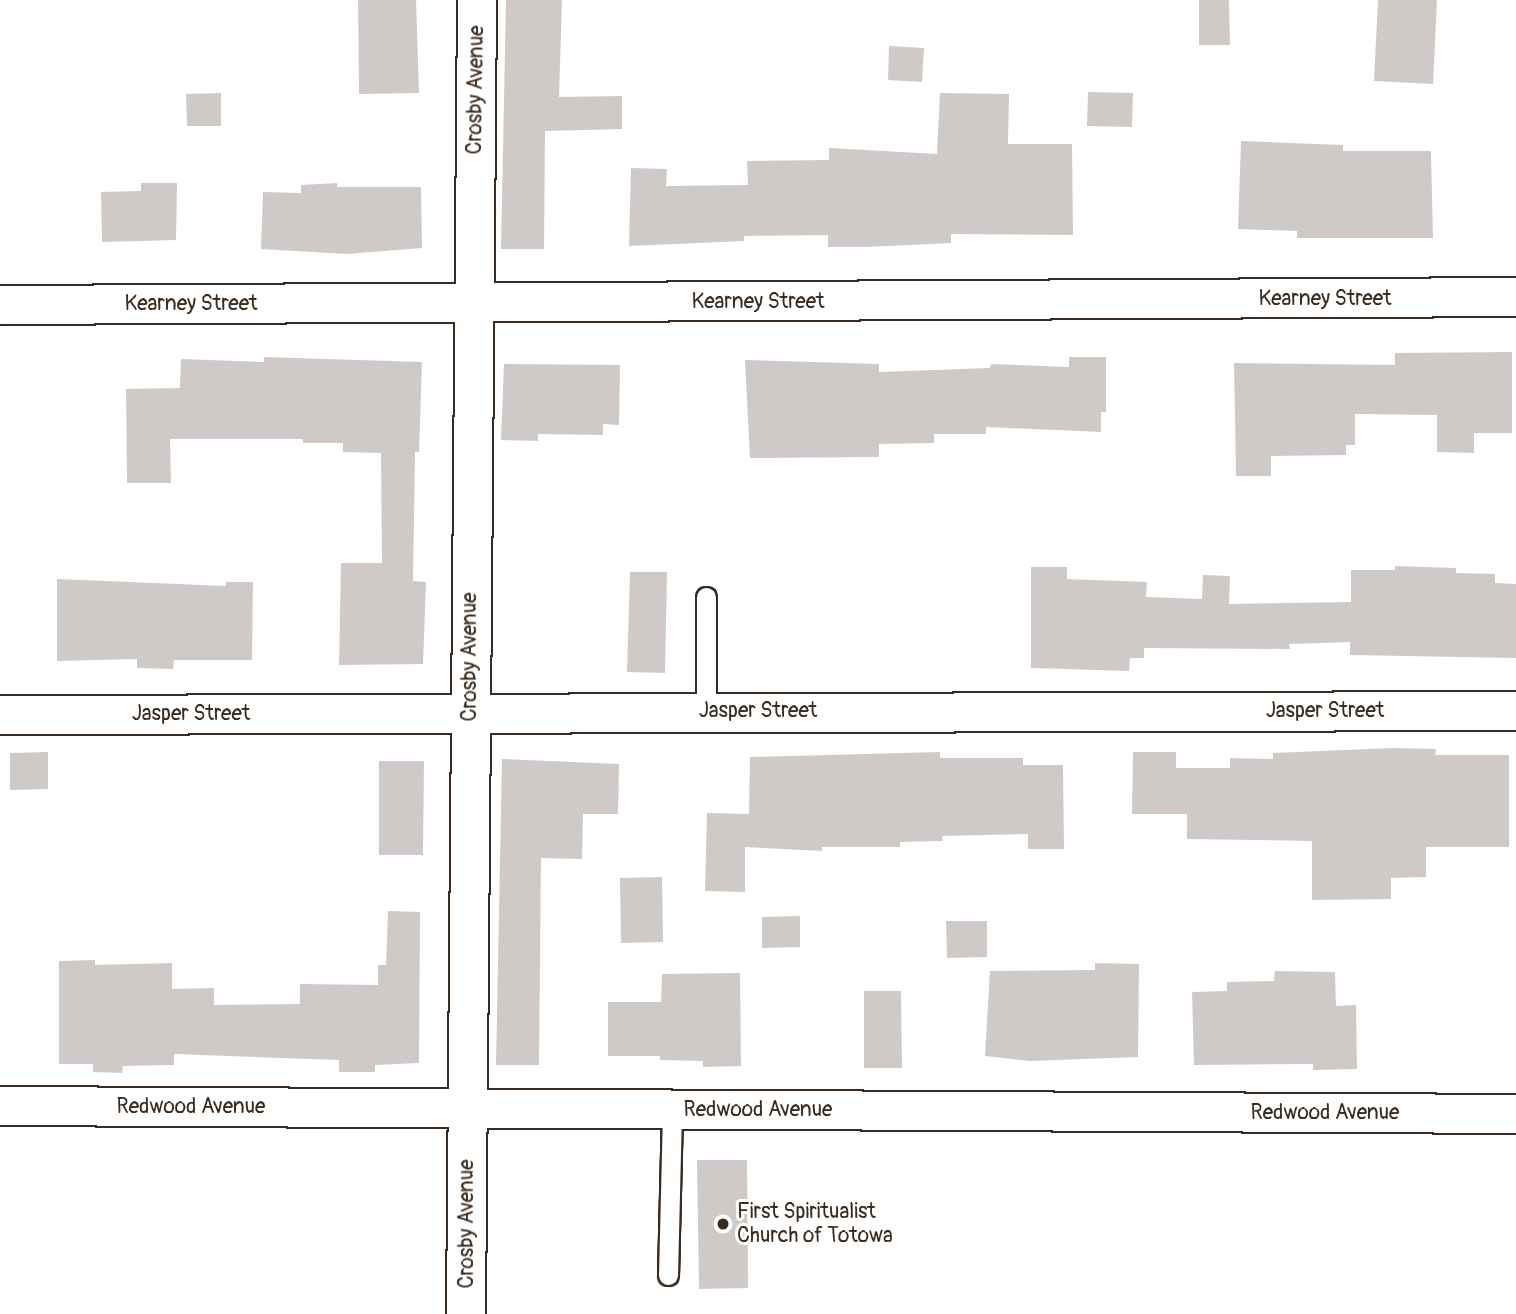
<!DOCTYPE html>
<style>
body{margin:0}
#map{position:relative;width:1516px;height:1314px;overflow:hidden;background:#fff;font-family:Pangolin,sans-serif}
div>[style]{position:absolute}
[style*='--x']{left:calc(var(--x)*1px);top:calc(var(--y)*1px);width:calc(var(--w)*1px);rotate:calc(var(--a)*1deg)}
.building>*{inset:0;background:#cfcac7}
.roads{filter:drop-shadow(2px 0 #3b2a1e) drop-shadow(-2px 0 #3b2a1e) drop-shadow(0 2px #3b2a1e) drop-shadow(0 -2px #3b2a1e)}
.lane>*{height:19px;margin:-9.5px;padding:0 9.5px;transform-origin:9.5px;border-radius:9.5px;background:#fff}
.street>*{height:38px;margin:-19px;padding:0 19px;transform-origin:19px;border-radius:19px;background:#fff}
.dots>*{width:19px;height:19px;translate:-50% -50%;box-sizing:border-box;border:4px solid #fff;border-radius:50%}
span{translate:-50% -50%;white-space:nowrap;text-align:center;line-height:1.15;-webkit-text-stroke:6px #fff;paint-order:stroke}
.street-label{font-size:21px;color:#3b2a1e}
.poi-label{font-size:21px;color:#3b2a1e}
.left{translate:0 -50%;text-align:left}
</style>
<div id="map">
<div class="building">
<div style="clip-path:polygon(358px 0,416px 0,419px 93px,359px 94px)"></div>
<div style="clip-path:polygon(506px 0,562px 0,559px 97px,622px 96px,622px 129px,545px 131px,544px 249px,501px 249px)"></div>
<div style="clip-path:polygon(1199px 0,1229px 0,1230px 45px,1199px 45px)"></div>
<div style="clip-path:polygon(1378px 0,1437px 0,1433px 84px,1374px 81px)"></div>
<div style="clip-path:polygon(889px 46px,924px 48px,922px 82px,888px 80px)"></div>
<div style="clip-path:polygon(1088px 92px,1133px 93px,1132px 127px,1087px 126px)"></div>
<div style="clip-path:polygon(221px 93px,221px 126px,187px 126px,186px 94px)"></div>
<div style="clip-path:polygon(940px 93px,1009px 94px,1008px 144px,1072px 144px,1073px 235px,951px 234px,951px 243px,867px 247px,828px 247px,828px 235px,744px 236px,744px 241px,629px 246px,631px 168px,667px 169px,666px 186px,748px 185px,747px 161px,829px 160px,829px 148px,937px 154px)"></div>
<div style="clip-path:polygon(1241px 141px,1343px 145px,1343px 151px,1431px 151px,1433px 238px,1297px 238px,1297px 231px,1238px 229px)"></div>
<div style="clip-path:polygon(141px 183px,177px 183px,176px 240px,102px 242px,101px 192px,141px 191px)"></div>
<div style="clip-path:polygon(337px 183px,337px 187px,421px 187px,422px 248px,347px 254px,261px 249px,263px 192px,301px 193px,301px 185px)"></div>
<div style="clip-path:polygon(1512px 352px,1512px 433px,1474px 433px,1474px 453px,1437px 452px,1437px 415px,1355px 414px,1355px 445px,1346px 445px,1346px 455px,1271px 456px,1271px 476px,1236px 476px,1234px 363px,1395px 365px,1395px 353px)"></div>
<div style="clip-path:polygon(264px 357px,422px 362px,419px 452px,415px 452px,413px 581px,426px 582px,423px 664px,339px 665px,341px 563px,382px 563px,381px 453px,343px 452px,343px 443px,303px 443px,303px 439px,170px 439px,171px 483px,127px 483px,126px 389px,180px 388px,181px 359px,264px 362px)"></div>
<div style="clip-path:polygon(1069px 357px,1106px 357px,1106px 412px,1101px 412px,1101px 432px,986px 427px,986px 434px,934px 434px,934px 443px,879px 444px,879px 457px,750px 458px,745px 360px,879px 364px,879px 372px,990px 368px,991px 364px,1069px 367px)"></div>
<div style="clip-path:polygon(504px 364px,620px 365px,619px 425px,603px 424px,603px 435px,538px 434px,538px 441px,501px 440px)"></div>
<div style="clip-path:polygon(1395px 566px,1456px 568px,1456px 573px,1495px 574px,1495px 583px,1516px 584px,1516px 658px,1350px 655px,1350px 642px,1289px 644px,1290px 649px,1144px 648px,1144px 658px,1130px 658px,1129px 671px,1031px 668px,1031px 567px,1067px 567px,1067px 579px,1147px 582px,1146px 597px,1202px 599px,1203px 575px,1230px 576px,1229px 604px,1351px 602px,1351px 570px,1395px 570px)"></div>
<div style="clip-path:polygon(630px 572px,667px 572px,665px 673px,627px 672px)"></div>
<div style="clip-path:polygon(57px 579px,226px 586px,226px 582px,253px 582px,252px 660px,174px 660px,173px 669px,137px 668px,137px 659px,57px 661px)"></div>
<div style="clip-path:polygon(1393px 748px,1436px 749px,1435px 755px,1509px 755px,1509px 847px,1426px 847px,1426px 877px,1391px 878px,1391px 899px,1312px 900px,1312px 841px,1187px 839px,1187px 814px,1132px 814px,1133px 752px,1176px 752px,1176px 768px,1230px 768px,1230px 758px,1273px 759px,1273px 753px)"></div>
<div style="clip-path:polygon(48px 752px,48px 789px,10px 790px,10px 753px)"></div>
<div style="clip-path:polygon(940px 752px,940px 758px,1023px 758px,1023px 765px,1063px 765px,1064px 849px,1028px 849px,1028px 834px,942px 836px,943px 841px,900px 842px,900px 847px,822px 847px,822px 851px,745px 847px,745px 892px,705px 891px,707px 813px,749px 814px,750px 757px)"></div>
<div style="clip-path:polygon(502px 759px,619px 764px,618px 814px,583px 814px,582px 859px,541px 858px,539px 1065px,496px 1065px)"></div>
<div style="clip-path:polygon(379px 761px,424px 761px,423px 855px,379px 855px)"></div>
<div style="clip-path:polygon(662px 877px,663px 942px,621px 943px,620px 878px)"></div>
<div style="clip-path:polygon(388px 911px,420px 912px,419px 1063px,375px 1065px,375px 1072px,339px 1072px,339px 1060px,174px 1054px,174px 1065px,123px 1066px,122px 1073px,93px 1072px,93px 1064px,59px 1064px,59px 961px,95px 960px,95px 965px,172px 963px,172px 989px,214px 988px,214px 1005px,300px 1004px,300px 984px,378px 985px,378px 965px,386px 965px)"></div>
<div style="clip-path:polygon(800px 916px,800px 947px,762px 948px,762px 917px)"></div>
<div style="clip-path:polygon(946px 921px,987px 921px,987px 957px,947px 958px)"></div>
<div style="clip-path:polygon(1095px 963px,1139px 964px,1138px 1057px,1030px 1061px,985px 1056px,990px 971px,1095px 970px)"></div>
<div style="clip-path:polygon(1275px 971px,1335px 972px,1336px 1006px,1356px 1005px,1357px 1069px,1313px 1070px,1313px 1064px,1194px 1065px,1192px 992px,1227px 991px,1227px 982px,1274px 981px)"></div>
<div style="clip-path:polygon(740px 973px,741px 1066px,703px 1067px,703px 1061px,660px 1060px,660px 1056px,608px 1056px,608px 1002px,661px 1002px,662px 974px)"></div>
<div style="clip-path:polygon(864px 991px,901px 991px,902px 1068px,864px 1068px)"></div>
<div style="clip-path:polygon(697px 1160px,747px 1160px,748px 1288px,699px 1289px)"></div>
</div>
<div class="roads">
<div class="lane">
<div style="--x:706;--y:712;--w:115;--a:-90"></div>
<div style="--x:668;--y:1275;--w:165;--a:-88.6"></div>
</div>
<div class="street">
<div style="--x:0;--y:305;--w:1516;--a:-0.3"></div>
<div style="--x:0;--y:715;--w:1516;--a:-0.15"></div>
<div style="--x:0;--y:1106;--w:1516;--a:0.3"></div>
<div style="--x:466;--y:1314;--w:1314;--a:-89.52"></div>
</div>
</div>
<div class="dots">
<div style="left:723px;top:1224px;background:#3b2a1e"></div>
</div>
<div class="street-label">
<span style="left:476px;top:90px;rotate:-89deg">Crosby Avenue</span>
<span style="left:1325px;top:299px">Kearney Street</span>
<span style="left:758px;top:302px">Kearney Street</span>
<span style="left:191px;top:304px">Kearney Street</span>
<span style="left:470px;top:657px;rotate:-90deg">Crosby Avenue</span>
<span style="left:758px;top:711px">Jasper Street</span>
<span style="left:1325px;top:711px">Jasper Street</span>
<span style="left:191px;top:714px">Jasper Street</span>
<span style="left:191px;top:1107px">Redwood Avenue</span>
<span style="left:758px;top:1110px">Redwood Avenue</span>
<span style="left:1325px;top:1113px">Redwood Avenue</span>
<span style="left:467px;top:1224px;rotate:-90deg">Crosby Avenue</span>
</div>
<div class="poi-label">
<span class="left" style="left:737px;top:1224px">First Spiritualist<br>Church of Totowa</span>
</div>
</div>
